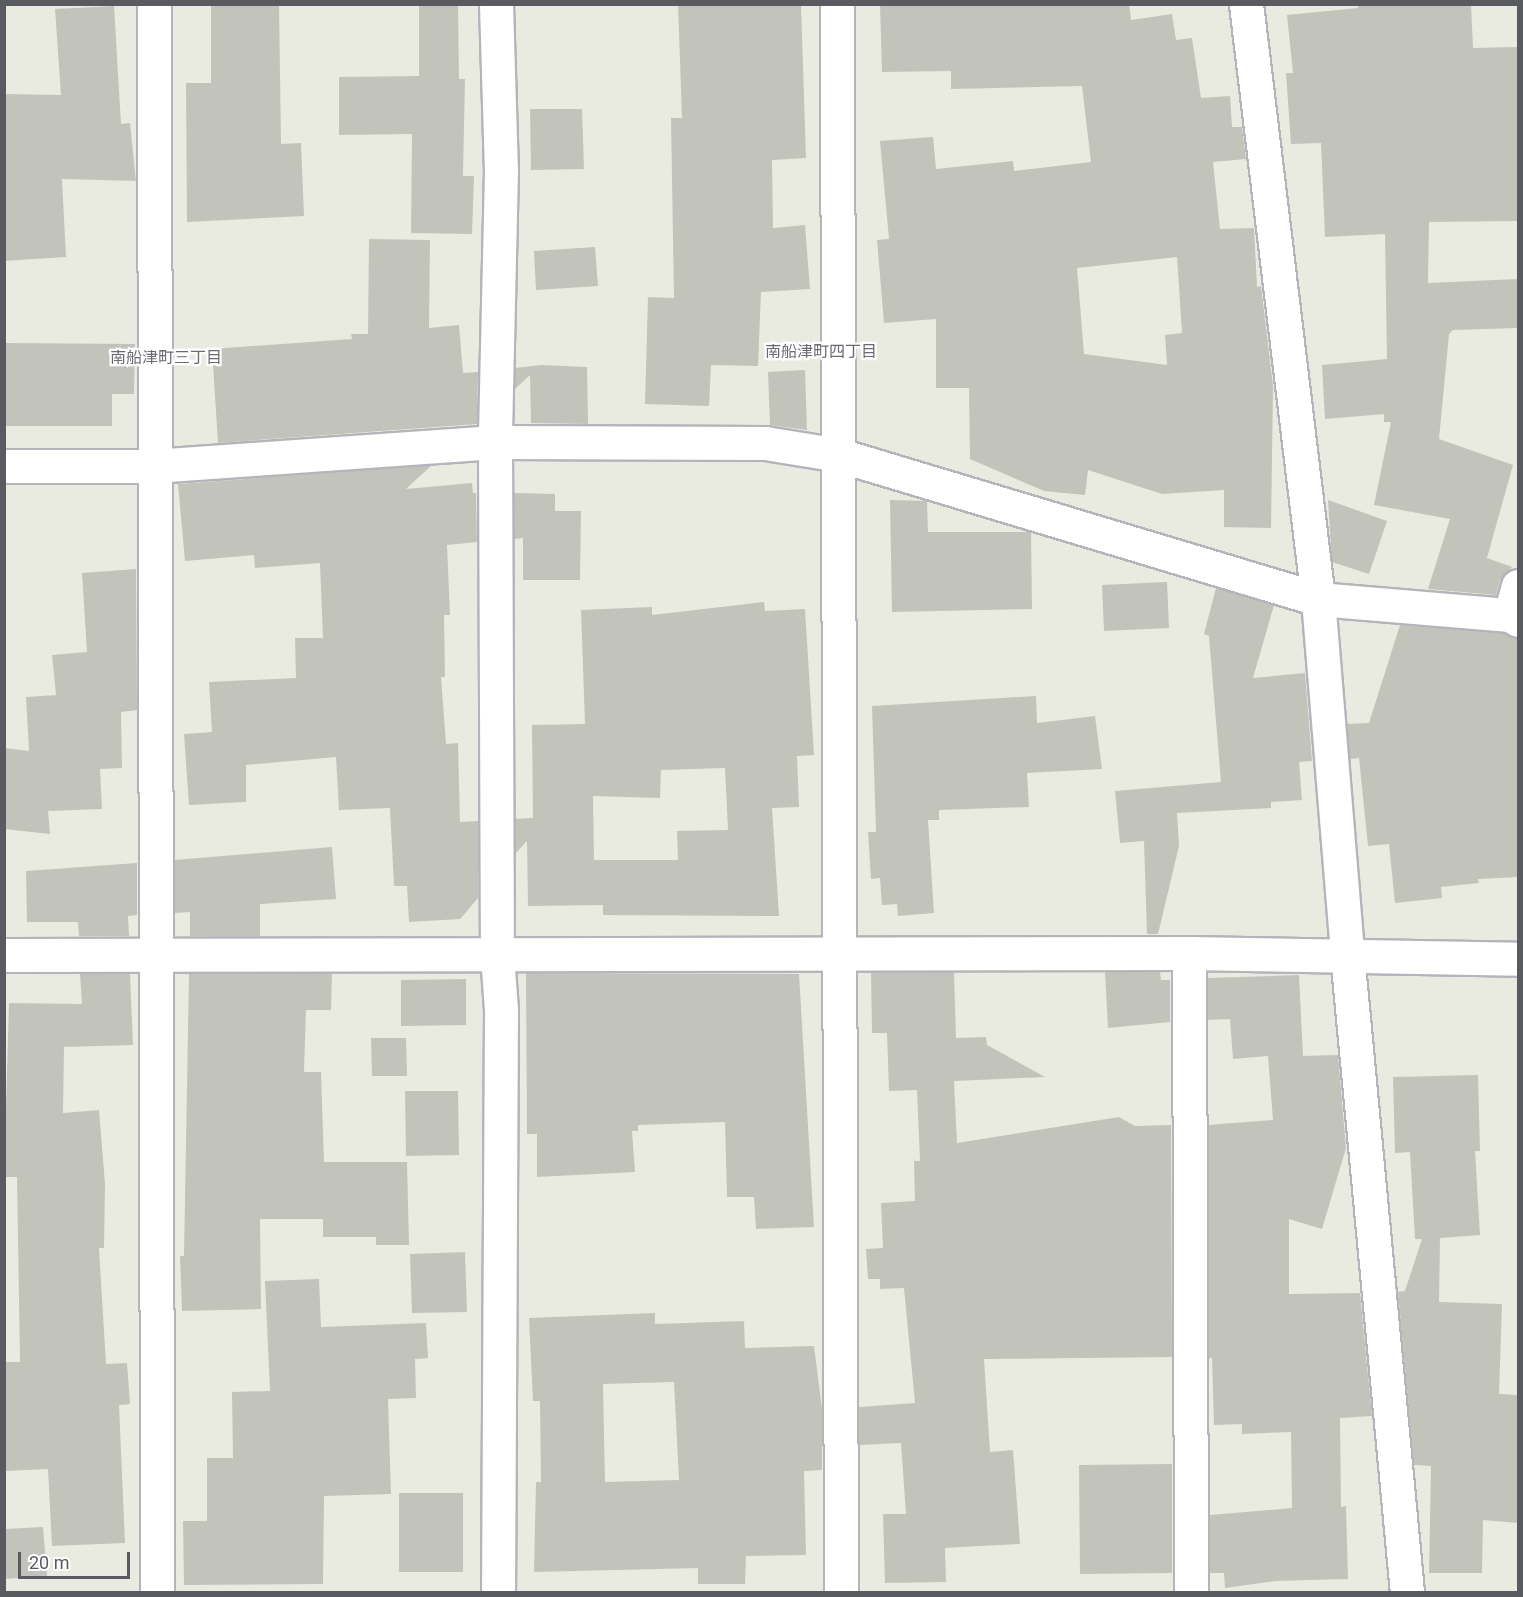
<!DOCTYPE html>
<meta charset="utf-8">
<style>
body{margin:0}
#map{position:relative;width:1523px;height:1597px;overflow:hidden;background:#e9ebe1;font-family:Roboto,"Noto Sans JP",sans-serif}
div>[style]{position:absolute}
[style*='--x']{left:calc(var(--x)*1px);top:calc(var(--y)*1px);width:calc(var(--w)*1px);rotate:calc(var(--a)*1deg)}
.building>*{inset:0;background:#c2c4bc}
.roads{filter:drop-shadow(2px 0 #b5b4bb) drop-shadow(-2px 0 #b5b4bb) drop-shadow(0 2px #b5b4bb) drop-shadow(0 -2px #b5b4bb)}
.minor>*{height:33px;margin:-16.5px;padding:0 16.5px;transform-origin:16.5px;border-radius:16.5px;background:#fff}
span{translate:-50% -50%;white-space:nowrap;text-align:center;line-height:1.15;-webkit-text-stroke:4.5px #fff;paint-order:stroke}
.neighbourhood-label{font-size:16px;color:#6b6b73}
.frame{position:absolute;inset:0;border:6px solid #5a5a61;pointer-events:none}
.scale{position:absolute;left:18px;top:1552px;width:112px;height:27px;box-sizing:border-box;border:3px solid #5a5a61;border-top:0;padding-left:8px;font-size:18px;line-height:21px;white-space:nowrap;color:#5a5a61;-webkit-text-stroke:4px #fff;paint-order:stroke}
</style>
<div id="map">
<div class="building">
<div style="clip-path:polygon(211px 4px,279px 4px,281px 144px,301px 143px,304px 216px,187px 222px,186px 83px,211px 83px)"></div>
<div style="clip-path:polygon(419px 4px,458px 4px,459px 79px,465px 79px,463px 176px,474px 176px,472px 234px,411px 233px,412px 134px,339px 135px,339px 77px,419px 76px)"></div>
<div style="clip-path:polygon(678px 4px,801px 4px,806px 158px,772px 160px,773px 228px,805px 225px,810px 289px,761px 292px,758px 366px,711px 365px,709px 406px,645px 404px,648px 297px,674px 298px,671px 118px,682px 118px)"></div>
<div style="clip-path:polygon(evenodd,880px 4px,1129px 4px,1131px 20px,1172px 14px,1176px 40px,1192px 38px,1201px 98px,1230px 96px,1232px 127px,1242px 127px,1246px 159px,1213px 162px,1220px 229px,1254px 228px,1257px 287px,1261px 286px,1273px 386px,1271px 528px,1224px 527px,1224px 490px,1162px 494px,1088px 470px,1085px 495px,1044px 491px,970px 459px,969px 388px,936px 388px,936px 319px,884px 323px,877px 240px,889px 239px,880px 141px,933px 137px,936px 169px,1013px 161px,1014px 171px,1091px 162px,1082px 86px,951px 89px,951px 71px,882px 72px,880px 4px,1177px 257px,1182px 333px,1165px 335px,1167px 365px,1084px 354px,1077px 268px,1177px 257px)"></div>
<div style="clip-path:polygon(1358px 4px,1471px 4px,1473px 48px,1518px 47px,1518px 221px,1429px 222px,1428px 283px,1518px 279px,1518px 328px,1453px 330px,1449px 334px,1439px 439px,1513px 465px,1487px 558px,1512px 567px,1500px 580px,1496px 595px,1428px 589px,1450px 519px,1374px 505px,1391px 422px,1384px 422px,1384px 414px,1325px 419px,1322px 365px,1387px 359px,1385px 234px,1325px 237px,1321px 143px,1291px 144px,1286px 73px,1293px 73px,1287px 15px,1358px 8px)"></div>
<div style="clip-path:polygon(114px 6px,121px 124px,130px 123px,136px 181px,62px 179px,66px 257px,4px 261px,4px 94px,61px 95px,55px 9px)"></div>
<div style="clip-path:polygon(530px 109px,582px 109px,584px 169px,531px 170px)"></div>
<div style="clip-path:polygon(369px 239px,430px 240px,429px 328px,459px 325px,463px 373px,478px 372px,477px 424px,218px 443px,212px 349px,352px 339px,351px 334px,368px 334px)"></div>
<div style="clip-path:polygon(595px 247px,598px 286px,536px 290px,534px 251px)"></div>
<div style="clip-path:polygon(4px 343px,135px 344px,134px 394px,112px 394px,112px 426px,4px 426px)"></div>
<div style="clip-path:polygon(541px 365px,587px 367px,588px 424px,531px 423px,530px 375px,515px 389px,515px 368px)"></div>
<div style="clip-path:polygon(805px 370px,807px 430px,770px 425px,768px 372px)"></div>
<div style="clip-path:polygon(432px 465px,406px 489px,472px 483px,473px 493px,476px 493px,477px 542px,447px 545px,450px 615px,444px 615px,445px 677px,441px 677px,446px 744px,458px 743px,460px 822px,478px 821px,478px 898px,460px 919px,409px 922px,407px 886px,394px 886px,390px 808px,339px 810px,336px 757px,246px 765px,246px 802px,189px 805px,184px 734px,212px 732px,209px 682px,296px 678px,295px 638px,323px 638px,320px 563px,255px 568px,254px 555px,185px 561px,178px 484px)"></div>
<div style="clip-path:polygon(514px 493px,555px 494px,555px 511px,581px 511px,580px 580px,523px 580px,523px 538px,514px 539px)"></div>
<div style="clip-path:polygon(890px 500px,927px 501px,928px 532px,1031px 532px,1032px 609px,892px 612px)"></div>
<div style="clip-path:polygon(1328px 500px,1387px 521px,1369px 574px,1332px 562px)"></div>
<div style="clip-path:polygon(136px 569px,137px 710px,121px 712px,122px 768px,100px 769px,102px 809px,48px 811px,50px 834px,4px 829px,4px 748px,29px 751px,26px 697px,56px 695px,52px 655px,87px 652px,82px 573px)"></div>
<div style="clip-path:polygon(1167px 582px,1169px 628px,1104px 631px,1102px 585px)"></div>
<div style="clip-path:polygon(1216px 588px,1274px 605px,1253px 678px,1305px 673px,1312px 761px,1299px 762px,1302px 800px,1271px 802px,1271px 808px,1177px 813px,1179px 846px,1158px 934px,1147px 934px,1144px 841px,1120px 843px,1115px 791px,1221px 782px,1209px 636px,1204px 634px)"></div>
<div style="clip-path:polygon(evenodd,764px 602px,765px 611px,805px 609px,814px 755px,797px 756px,799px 807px,772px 808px,779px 916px,603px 915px,603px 905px,528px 906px,527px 841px,515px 854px,515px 819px,533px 818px,532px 725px,585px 724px,581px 610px,652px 607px,652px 615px,764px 602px,725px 768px,728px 830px,677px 831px,678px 860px,594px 860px,593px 796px,660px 798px,661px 770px,725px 768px)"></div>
<div style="clip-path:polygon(1400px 625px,1504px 633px,1518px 639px,1518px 877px,1478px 879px,1479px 883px,1441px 887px,1442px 898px,1395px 903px,1389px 844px,1368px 846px,1359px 758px,1350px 759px,1347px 724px,1369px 723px)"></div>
<div style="clip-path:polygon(1036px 696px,1037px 723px,1095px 716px,1102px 769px,1027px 773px,1029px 807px,939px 810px,939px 820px,928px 820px,934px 913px,898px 916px,897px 904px,882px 905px,880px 878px,871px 879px,868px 832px,876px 832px,872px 706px)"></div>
<div style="clip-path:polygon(332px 847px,336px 899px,260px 904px,260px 936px,190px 936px,190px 912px,174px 913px,174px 860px)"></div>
<div style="clip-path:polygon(137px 863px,137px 915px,128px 916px,129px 936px,79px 936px,78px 922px,27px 922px,26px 871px)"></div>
<div style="clip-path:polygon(871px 972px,954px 972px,956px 1038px,986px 1037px,987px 1045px,1045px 1077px,954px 1081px,957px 1143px,1119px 1117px,1135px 1126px,1171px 1125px,1172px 1357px,984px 1359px,990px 1452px,1013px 1450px,1020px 1544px,945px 1548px,946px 1582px,885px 1583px,883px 1514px,906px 1514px,901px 1443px,859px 1445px,859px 1407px,915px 1403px,904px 1288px,880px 1289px,880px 1279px,868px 1279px,866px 1249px,883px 1248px,881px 1203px,915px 1201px,914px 1161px,920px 1161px,917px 1090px,889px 1091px,887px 1033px,872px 1033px)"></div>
<div style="clip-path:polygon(1105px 972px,1160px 972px,1161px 980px,1170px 980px,1170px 1022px,1108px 1028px)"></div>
<div style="clip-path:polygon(189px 973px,332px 973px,331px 1010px,306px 1010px,304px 1072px,321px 1072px,324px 1162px,407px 1162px,409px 1245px,376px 1245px,376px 1237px,323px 1237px,323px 1219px,260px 1219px,261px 1309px,182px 1311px,180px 1256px,184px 1256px)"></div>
<div style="clip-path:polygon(526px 973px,799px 974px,814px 1227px,756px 1229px,754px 1197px,727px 1197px,725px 1122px,638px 1125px,638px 1131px,632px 1131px,635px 1172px,537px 1177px,537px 1134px,527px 1134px)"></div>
<div style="clip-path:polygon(80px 974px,130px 974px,133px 1045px,64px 1047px,63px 1113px,99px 1110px,105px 1184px,104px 1248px,99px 1248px,106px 1364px,127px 1363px,130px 1404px,119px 1405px,125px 1543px,52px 1546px,48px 1469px,4px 1471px,4px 1362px,20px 1362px,17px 1177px,4px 1177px,9px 1003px,82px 1004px)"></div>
<div style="clip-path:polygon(1299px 975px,1303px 1056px,1338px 1055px,1346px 1148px,1322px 1229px,1289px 1219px,1289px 1294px,1360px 1293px,1372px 1416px,1340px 1418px,1341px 1507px,1346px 1506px,1348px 1579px,1275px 1581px,1225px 1588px,1224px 1573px,1210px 1573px,1210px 1515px,1292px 1508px,1291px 1432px,1242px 1434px,1242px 1424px,1214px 1425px,1212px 1358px,1209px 1358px,1208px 1125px,1273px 1120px,1268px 1056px,1233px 1059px,1230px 1019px,1208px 1020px,1208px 978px)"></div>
<div style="clip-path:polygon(466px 979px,466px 1025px,401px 1026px,401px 980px)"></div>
<div style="clip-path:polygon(371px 1038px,406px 1038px,407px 1076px,372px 1076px)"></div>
<div style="clip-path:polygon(1478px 1075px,1480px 1151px,1475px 1151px,1480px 1235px,1440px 1238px,1439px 1302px,1502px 1304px,1499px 1394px,1518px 1395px,1518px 1523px,1483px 1520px,1482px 1573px,1429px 1573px,1431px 1466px,1414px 1465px,1398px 1292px,1405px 1291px,1422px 1239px,1415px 1239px,1410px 1152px,1395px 1153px,1393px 1077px)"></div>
<div style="clip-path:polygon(405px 1091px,458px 1091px,459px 1155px,406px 1156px)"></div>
<div style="clip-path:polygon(465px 1252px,467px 1312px,412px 1313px,410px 1254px)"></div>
<div style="clip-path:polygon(319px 1279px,321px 1327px,426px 1323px,428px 1358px,415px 1359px,416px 1398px,388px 1399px,391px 1494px,324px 1496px,323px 1584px,184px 1585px,183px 1521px,207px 1521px,207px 1458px,233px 1458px,232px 1392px,270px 1391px,265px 1281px)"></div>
<div style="clip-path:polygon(evenodd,655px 1313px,655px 1324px,744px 1321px,745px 1348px,814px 1346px,822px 1409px,822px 1470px,804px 1471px,806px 1555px,746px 1556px,745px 1584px,698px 1584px,698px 1568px,534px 1572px,536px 1482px,541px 1482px,540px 1401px,533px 1401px,529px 1318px,655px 1313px,674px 1382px,679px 1480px,605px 1482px,603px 1384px,674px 1382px)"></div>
<div style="clip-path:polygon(1172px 1464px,1172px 1573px,1080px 1574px,1079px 1465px)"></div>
<div style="clip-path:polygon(399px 1493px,463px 1493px,463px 1572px,399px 1572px)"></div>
<div style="clip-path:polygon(43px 1527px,47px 1576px,4px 1579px,4px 1529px)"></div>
</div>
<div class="roads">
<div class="minor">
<div style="--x:154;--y:4;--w:1588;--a:89.89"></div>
<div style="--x:496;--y:4;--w:166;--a:88.3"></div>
<div style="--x:501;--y:170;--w:272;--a:91.3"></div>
<div style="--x:495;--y:442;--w:513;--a:89.78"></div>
<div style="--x:497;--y:955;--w:54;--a:85.8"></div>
<div style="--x:501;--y:1009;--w:583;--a:90.29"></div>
<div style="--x:837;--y:4;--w:1588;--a:89.86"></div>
<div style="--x:1246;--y:4;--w:599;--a:83.1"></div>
<div style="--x:1318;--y:599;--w:356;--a:85.3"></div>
<div style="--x:1347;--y:954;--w:641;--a:84.63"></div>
<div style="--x:4;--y:466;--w:149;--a:0"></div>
<div style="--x:153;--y:466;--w:343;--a:-4"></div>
<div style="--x:495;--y:442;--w:270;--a:0.2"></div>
<div style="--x:765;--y:443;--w:75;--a:9.2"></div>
<div style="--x:839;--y:455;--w:500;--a:16.73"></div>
<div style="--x:1318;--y:599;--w:193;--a:4.8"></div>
<div style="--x:1510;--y:615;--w:9;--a:32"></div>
<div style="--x:1510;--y:615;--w:30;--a:-75"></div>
<div style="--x:1189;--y:953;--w:639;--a:89.82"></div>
<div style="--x:4;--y:955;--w:1185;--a:-0.1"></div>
<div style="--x:1189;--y:953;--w:329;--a:1"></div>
</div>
</div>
<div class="neighbourhood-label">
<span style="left:821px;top:352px">南船津町四丁目</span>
<span style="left:166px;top:358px">南船津町三丁目</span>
</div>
<div class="frame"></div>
<div class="scale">20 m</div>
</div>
